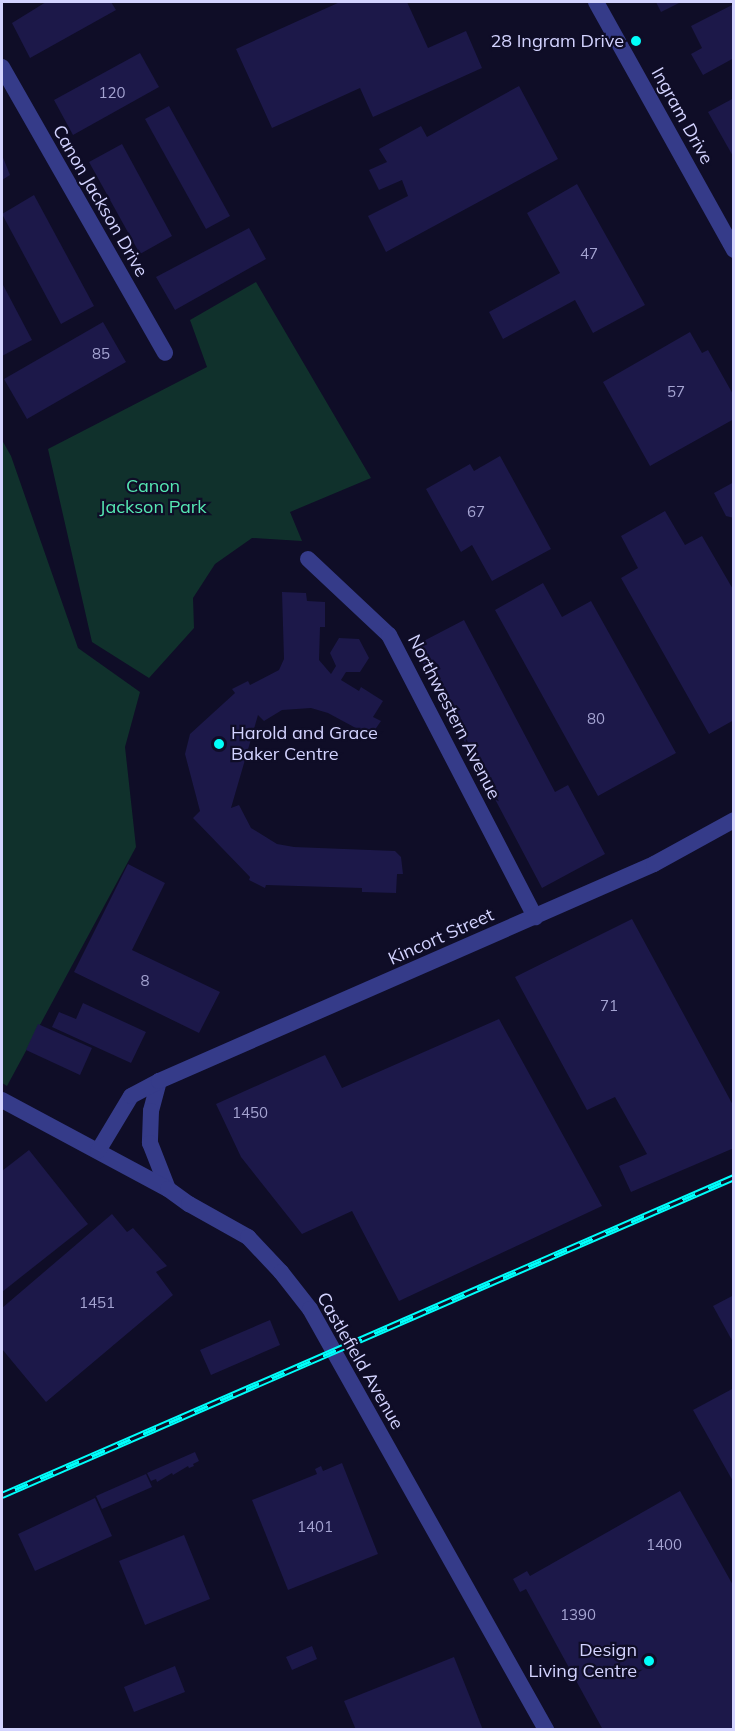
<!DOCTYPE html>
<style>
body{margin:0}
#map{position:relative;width:735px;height:1731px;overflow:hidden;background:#0f0d27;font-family:Mulish,sans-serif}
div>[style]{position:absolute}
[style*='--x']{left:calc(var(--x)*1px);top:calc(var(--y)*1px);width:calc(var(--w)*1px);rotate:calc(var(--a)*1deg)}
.green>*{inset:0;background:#10312c}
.building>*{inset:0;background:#1c1849}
.minor>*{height:16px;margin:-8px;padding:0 8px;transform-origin:8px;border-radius:8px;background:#353b89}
.rail>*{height:7px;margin-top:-3.5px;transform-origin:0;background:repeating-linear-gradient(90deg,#0f0d27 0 14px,#00fefa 0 28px);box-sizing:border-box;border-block:2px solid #00fefa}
.dots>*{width:16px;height:16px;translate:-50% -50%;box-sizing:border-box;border:3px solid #0f0d27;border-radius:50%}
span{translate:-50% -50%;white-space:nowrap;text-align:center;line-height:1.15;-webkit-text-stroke:4.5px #0f0d27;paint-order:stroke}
.number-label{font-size:15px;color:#a5a4d2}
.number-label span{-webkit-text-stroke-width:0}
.poi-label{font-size:18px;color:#d3d3ff}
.right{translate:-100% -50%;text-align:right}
.left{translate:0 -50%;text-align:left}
.street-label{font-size:18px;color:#d3d3ff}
.park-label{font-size:18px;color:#56e8b3}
.frame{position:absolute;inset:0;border:3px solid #d3d3ff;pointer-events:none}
</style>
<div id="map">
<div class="green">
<div style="clip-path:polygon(256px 282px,371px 478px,290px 512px,302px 541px,252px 538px,215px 564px,193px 598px,194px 628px,149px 678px,92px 642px,48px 449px,207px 367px,190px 320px)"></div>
<div style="clip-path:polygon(2px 440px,11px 456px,78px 648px,140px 692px,125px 747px,136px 847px,7px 1086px,2px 1083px)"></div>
</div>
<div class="building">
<div style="clip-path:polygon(46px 2px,111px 2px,116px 10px,30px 58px,12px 23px)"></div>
<div style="clip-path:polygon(340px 2px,407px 2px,428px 48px,466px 31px,482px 68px,373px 117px,360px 88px,272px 128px,236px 49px)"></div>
<div style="clip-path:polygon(656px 2px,681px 2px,661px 12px)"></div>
<div style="clip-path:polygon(734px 4px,734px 58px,703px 75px,691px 54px,702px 48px,691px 26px)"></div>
<div style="clip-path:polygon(140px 53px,159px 87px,73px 135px,54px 100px)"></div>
<div style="clip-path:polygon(519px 86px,558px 159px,386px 252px,368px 216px,408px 196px,402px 180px,379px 190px,369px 170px,387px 162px,379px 149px,421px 126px,427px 137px)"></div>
<div style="clip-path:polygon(734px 98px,734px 158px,708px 112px)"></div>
<div style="clip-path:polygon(169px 106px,230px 216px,206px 229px,145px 119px)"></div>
<div style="clip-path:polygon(122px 144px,172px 236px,140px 254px,89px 162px)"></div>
<div style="clip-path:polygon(2px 155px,10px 175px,2px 180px)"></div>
<div style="clip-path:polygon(577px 184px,645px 305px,593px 333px,575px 300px,503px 339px,489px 312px,560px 273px,527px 213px)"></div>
<div style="clip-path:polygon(34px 195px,94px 306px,61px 324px,2px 214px)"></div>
<div style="clip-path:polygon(249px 228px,266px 259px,175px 310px,156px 277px)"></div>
<div style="clip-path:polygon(2px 283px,32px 340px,2px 356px)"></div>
<div style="clip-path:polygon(103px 322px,126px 362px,27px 419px,4px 379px)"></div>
<div style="clip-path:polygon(690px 332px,702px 353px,708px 350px,734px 396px,734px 419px,650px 466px,603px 382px)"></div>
<div style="clip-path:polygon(500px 456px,551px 549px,492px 581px,472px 545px,461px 552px,426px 489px,470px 464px,474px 471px)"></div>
<div style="clip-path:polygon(734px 482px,734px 518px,726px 516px,714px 493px)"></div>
<div style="clip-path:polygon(665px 511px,685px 545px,702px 536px,734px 591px,734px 720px,709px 734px,621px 578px,638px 568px,621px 536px)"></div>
<div style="clip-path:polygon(543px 583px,562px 617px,591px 601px,676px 753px,598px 796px,495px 610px)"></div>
<div style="clip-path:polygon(282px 592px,306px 593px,307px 601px,325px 602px,325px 627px,320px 627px,319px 660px,331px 674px,336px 666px,330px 653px,339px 638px,359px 639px,369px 658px,360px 672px,346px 672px,341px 680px,359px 691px,361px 687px,383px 701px,373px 717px,381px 721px,374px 731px,365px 733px,328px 713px,311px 708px,282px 710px,264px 721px,258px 715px,231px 808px,239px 805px,251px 828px,277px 844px,294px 847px,395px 851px,401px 857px,403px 874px,397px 874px,396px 893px,362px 892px,362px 888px,266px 885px,265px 888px,249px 880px,250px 877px,193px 818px,200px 811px,185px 754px,190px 734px,235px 693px,232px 689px,248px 681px,250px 685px,279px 670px,284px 659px)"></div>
<div style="clip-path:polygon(464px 620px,555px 792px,568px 785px,605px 854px,542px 888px,414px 646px)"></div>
<div style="clip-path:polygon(128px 864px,165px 883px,132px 950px,220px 992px,199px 1033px,74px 972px)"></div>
<div style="clip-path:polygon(632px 919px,734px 1107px,734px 1148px,631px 1192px,619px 1166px,647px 1154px,615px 1097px,587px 1110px,515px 977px)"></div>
<div style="clip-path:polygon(83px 1003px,146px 1032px,131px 1063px,52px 1027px,59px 1012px,76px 1019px)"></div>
<div style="clip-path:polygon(499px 1019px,602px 1206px,399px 1301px,352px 1211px,302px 1234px,241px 1157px,216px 1104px,325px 1055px,342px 1088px)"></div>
<div style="clip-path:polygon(38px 1024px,92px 1048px,80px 1075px,26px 1050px)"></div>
<div style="clip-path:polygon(29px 1150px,88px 1224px,2px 1292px,2px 1171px)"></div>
<div style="clip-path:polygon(112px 1214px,127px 1232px,133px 1228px,167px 1266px,156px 1272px,173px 1295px,46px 1402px,2px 1349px,2px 1308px)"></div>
<div style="clip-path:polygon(734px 1295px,734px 1344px,713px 1306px)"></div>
<div style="clip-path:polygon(270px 1320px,280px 1345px,211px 1375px,200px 1350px)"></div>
<div style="clip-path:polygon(734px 1388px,734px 1483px,693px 1410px)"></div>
<div style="clip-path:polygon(195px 1452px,199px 1461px,193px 1464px,194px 1466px,189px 1468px,188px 1466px,173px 1475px,172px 1473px,157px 1482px,156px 1479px,151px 1481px,147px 1473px)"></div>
<div style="clip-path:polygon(342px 1463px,378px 1554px,288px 1590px,252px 1500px,317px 1474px,315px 1469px,321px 1466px,323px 1471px)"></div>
<div style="clip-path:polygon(146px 1474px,152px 1487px,102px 1509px,96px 1496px)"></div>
<div style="clip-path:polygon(680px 1491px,734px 1587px,734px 1730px,603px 1730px,526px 1589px,520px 1592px,513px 1579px,527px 1571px,530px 1576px)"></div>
<div style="clip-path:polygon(95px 1498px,112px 1536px,35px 1571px,18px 1534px)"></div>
<div style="clip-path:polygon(184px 1535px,210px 1599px,145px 1625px,119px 1561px)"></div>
<div style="clip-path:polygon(312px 1646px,317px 1659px,292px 1670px,286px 1657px)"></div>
<div style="clip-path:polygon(454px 1657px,483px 1730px,356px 1730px,344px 1701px)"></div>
<div style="clip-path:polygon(175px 1666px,185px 1692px,134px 1712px,124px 1687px)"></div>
</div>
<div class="minor">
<div style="--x:596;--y:2;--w:284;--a:60.9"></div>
<div style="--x:2;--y:67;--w:329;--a:60.3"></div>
<div style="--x:308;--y:559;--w:111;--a:43.2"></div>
<div style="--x:389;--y:635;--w:318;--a:62.6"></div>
<div style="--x:159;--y:1081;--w:31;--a:105"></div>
<div style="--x:151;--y:1111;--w:32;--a:92"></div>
<div style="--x:150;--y:1143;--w:49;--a:68.6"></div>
<div style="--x:2;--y:1100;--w:188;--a:28.2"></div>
<div style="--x:168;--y:1189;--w:26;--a:36"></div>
<div style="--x:189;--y:1204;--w:68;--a:29.2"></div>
<div style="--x:248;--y:1237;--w:48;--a:46.7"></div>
<div style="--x:281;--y:1272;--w:47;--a:51.9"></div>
<div style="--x:310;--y:1309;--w:483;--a:60.7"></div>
<div style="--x:98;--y:1151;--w:64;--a:-59"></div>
<div style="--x:131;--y:1096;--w:32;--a:-28"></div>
<div style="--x:159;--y:1081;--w:540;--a:-23.67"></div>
<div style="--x:654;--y:864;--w:91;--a:-28.8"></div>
</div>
<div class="rail">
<div style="--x:2;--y:1495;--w:798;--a:-23.48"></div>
</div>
<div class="dots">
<div style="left:636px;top:41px;background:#00fefa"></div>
<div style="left:219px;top:744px;background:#00fefa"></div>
<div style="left:649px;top:1661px;background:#00fefa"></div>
</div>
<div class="number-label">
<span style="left:112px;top:93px">120</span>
<span style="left:589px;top:254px">47</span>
<span style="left:101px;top:354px">85</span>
<span style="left:676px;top:392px">57</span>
<span style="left:476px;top:512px">67</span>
<span style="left:596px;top:719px">80</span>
<span style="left:145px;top:981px">8</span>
<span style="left:609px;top:1006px">71</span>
<span style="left:250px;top:1113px">1450</span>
<span style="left:97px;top:1303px">1451</span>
<span style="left:315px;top:1527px">1401</span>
<span style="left:664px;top:1545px">1400</span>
<span style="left:578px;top:1615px">1390</span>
</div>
<div class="poi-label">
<span class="right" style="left:624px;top:41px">28 Ingram Drive</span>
<span class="left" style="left:231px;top:744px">Harold and Grace<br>Baker Centre</span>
<span class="right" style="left:637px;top:1661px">Design<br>Living Centre</span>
</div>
<div class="street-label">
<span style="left:682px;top:116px;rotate:61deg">Ingram Drive</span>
<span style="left:100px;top:201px;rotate:60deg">Canon Jackson Drive</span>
<span style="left:454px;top:717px;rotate:63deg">Northwestern Avenue</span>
<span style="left:441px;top:937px;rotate:-24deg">Kincort Street</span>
<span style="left:360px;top:1361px;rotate:60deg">Castlefield Avenue</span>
</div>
<div class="park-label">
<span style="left:153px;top:497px">Canon<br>Jackson Park</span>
</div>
<div class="frame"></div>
</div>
